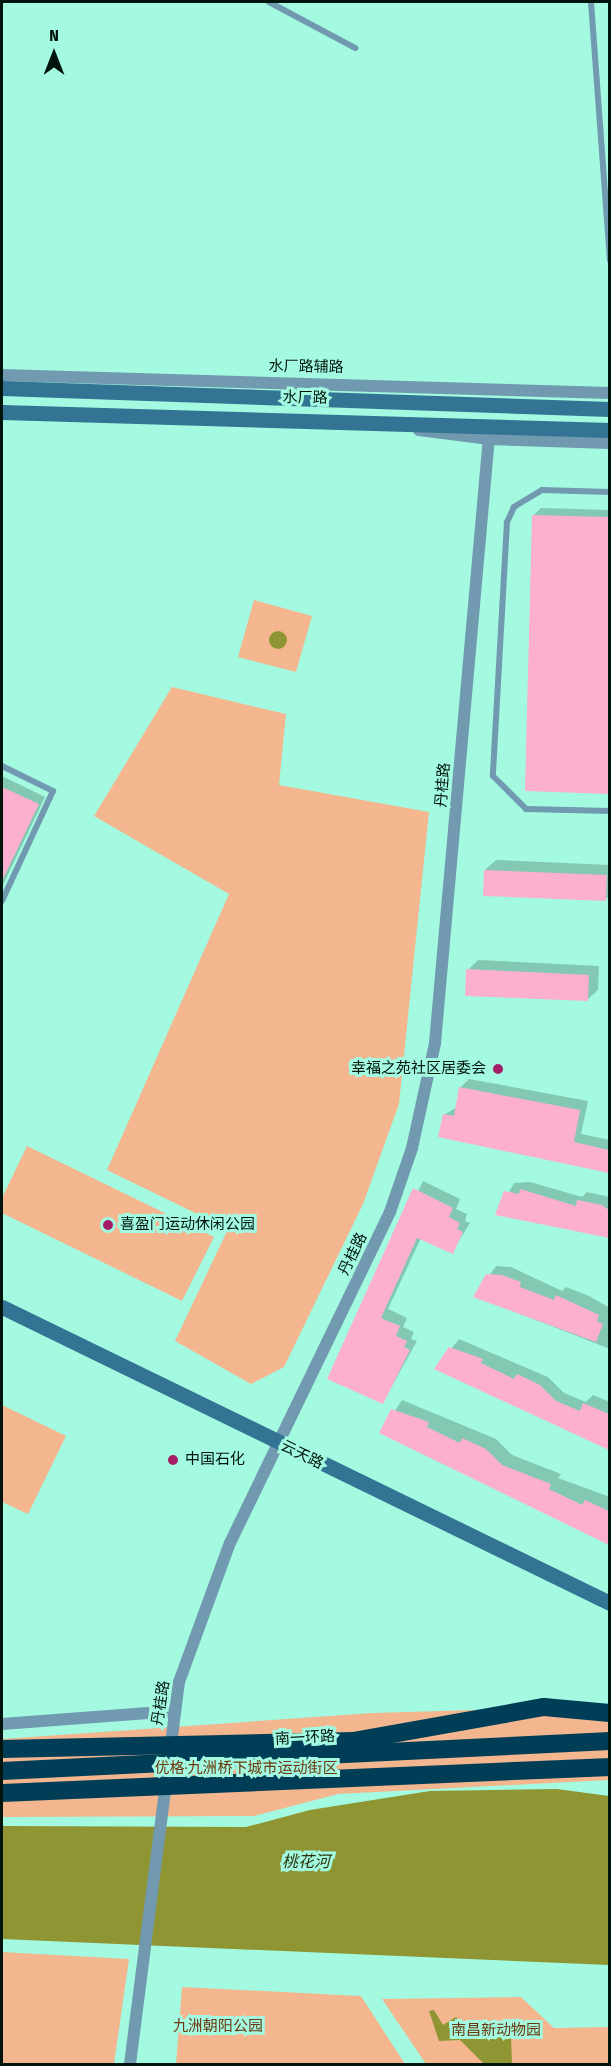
<!DOCTYPE html>
<meta charset="utf-8">
<style>
body{margin:0}
#map{position:relative;width:611px;height:2066px;overflow:hidden;background:#a3fae0;font-family:"Fira Sans Condensed","Noto Sans SC",sans-serif}
div>[style]{position:absolute}
[style*='--x']{left:calc(var(--x)*1px);top:calc(var(--y)*1px);width:calc(var(--w)*1px);rotate:calc(var(--a)*1deg)}
.green>*{inset:0;background:#f3b68f}
.water>*{inset:0;background:#8e9532}
.round{border-radius:50%}
.shadow>*{inset:0;background:#0003}
.building>*{inset:0;background:#fcafce}
.lane>*{height:6px;margin:-3px;padding:0 3px;transform-origin:3px;border-radius:3px;background:#7199af}
.street>*{height:12px;margin:-6px;padding:0 6px;transform-origin:6px;border-radius:6px;background:#7199af}
.secondary>*{height:15px;margin:-7.5px;padding:0 7.5px;transform-origin:7.5px;border-radius:7.5px;background:#337393}
.highway>*{height:18px;margin:-9px;padding:0 9px;transform-origin:9px;border-radius:9px;background:#003e58}
.dots>*{width:16px;height:16px;translate:-50% -50%;box-sizing:border-box;border:3px solid #a3fae0;border-radius:50%}
span{translate:-50% -50%;white-space:nowrap;text-align:center;line-height:1.15;-webkit-text-stroke:6px #a3fae0;paint-order:stroke}
.street-label{font-size:15px;color:#00140e}
.poi-label{font-size:15px;color:#00140e}
.right{translate:-100% -50%;text-align:right}
.left{translate:0 -50%;text-align:left}
.park-label{font-size:15px;color:#6c370e}
.water-label{font-size:16px;color:#2f3208;font-style:italic}
.frame{position:absolute;inset:0;border:3px solid #00140e;pointer-events:none}
.north{position:absolute;left:24px;top:24px;width:60px;height:60px;-webkit-text-stroke:4px #a3fae0;paint-order:stroke;rotate:0deg;font-size:16px;font-weight:700;line-height:24px;text-align:center;color:#00140e}
.north::after{content:'';display:block;margin:auto;width:21px;height:27px;background:#00140e;clip-path:polygon(50% 0,100% 100%,50% 72%,0 100%)}
</style>
<div id="map">
<div class="green">
<div style="clip-path:polygon(254px 600px,312px 616px,296px 672px,238px 657px)"></div>
<div style="clip-path:polygon(172px 687px,286px 714px,279px 785px,429px 812px,399px 1104px,363px 1204px,284px 1367px,251px 1384px,175px 1341px,228px 1229px,107px 1170px,229px 894px,94px 816px)"></div>
<div style="clip-path:polygon(27px 1146px,214px 1237px,182px 1301px,2px 1213px,2px 1198px)"></div>
<div style="clip-path:polygon(2px 1405px,66px 1436px,28px 1514px,2px 1502px)"></div>
<div style="clip-path:polygon(609px 1706px,609px 1780px,338px 1794px,254px 1816px,2px 1817px,2px 1739px,372px 1713px)"></div>
<div style="clip-path:polygon(2px 1952px,129px 1959px,114px 2064px,2px 2064px)"></div>
<div style="clip-path:polygon(182px 1987px,361px 1996px,405px 2064px,176px 2064px)"></div>
<div style="clip-path:polygon(521px 1997px,554px 2028px,609px 2027px,609px 2064px,426px 2064px,382px 1999px)"></div>
</div>
<div class="water">
<div class="round" style="left:269px;top:631px;width:18px;height:18px"></div>
<div style="clip-path:polygon(557px 1789px,609px 1796px,609px 1965px,2px 1939px,2px 1826px,246px 1827px,310px 1810px,430px 1791px)"></div>
<div style="clip-path:polygon(434px 2010px,443px 2025px,456px 2017px,470px 2031px,511px 2037px,512px 2064px,484px 2064px,460px 2040px,439px 2041px,429px 2011px)"></div>
</div>
<div class="shadow">
<div style="clip-path:polygon(541px 508px,610px 510px,610px 792px,526px 790px,534px 515px)"></div>
<div style="clip-path:polygon(2px 776px,45px 797px,2px 887px)"></div>
<div style="clip-path:polygon(496px 860px,610px 865px,610px 895px,605px 900px,485px 870px)"></div>
<div style="clip-path:polygon(478px 960px,599px 966px,598px 990px,587px 1000px,468px 970px)"></div>
<div style="clip-path:polygon(469px 1079px,588px 1101px,581px 1134px,610px 1140px,610px 1172px,439px 1136px,444px 1115px,457px 1107px,460px 1088px)"></div>
<div style="clip-path:polygon(423px 1181px,460px 1199px,456px 1209px,467px 1214px,465px 1221px,470px 1223px,452px 1252px,421px 1238px,388px 1309px,407px 1318px,403px 1327px,414px 1332px,411px 1339px,417px 1341px,383px 1402px,329px 1378px)"></div>
<div style="clip-path:polygon(530px 1182px,582px 1197px,587px 1192px,610px 1197px,610px 1236px,497px 1214px,514px 1183px)"></div>
<div style="clip-path:polygon(496px 1266px,511px 1267px,562px 1291px,566px 1287px,589px 1296px,610px 1308px,610px 1349px,475px 1296px)"></div>
<div style="clip-path:polygon(459px 1339px,548px 1377px,564px 1393px,586px 1402px,593px 1395px,610px 1402px,610px 1448px,436px 1368px)"></div>
<div style="clip-path:polygon(402px 1400px,496px 1439px,512px 1455px,561px 1474px,558px 1478px,610px 1497px,610px 1543px,381px 1432px)"></div>
</div>
<div class="building">
<div style="clip-path:polygon(532px 515px,609px 517px,609px 794px,525px 791px)"></div>
<div style="clip-path:polygon(2px 787px,39px 804px,2px 881px)"></div>
<div style="clip-path:polygon(484px 870px,607px 875px,606px 901px,483px 896px)"></div>
<div style="clip-path:polygon(466px 969px,589px 975px,588px 1001px,465px 996px)"></div>
<div style="clip-path:polygon(459px 1087px,580px 1110px,574px 1142px,609px 1150px,609px 1173px,438px 1137px,443px 1114px,454px 1116px)"></div>
<div style="clip-path:polygon(413px 1188px,453px 1208px,449px 1217px,460px 1223px,457px 1229px,463px 1232px,453px 1254px,417px 1238px,381px 1318px,400px 1326px,396px 1336px,407px 1341px,404px 1347px,410px 1350px,383px 1404px,327px 1379px)"></div>
<div style="clip-path:polygon(520px 1189px,576px 1206px,577px 1200px,602px 1205px,609px 1210px,609px 1238px,495px 1215px,504px 1191px,519px 1194px)"></div>
<div style="clip-path:polygon(486px 1274px,502px 1275px,521px 1282px,520px 1287px,554px 1300px,556px 1295px,599px 1315px,597px 1321px,603px 1324px,596px 1342px,473px 1297px)"></div>
<div style="clip-path:polygon(449px 1347px,483px 1359px,481px 1363px,514px 1379px,517px 1374px,540px 1385px,556px 1401px,580px 1411px,583px 1403px,609px 1414px,609px 1450px,434px 1369px)"></div>
<div style="clip-path:polygon(391px 1409px,429px 1422px,427px 1427px,460px 1443px,462px 1438px,486px 1449px,502px 1465px,551px 1484px,549px 1489px,582px 1505px,585px 1500px,609px 1511px,609px 1545px,379px 1433px)"></div>
</div>
<div class="lane">
<div style="--x:269;--y:2;--w:98;--a:28.1"></div>
<div style="--x:591;--y:2;--w:259;--a:85.8"></div>
<div style="--x:610;--y:492;--w:68;--a:-178.3"></div>
<div style="--x:542;--y:490;--w:33;--a:149"></div>
<div style="--x:514;--y:507;--w:17;--a:115"></div>
<div style="--x:507;--y:522;--w:254;--a:93.2"></div>
<div style="--x:493;--y:776;--w:47;--a:45"></div>
<div style="--x:526;--y:809;--w:84;--a:1.4"></div>
<div style="--x:2;--y:766;--w:57;--a:26.1"></div>
<div style="--x:53;--y:791;--w:121;--a:114.9"></div>
</div>
<div class="street">
<div style="--x:2;--y:375;--w:608;--a:1.7"></div>
<div style="--x:419;--y:430;--w:71;--a:7.3"></div>
<div style="--x:489;--y:439;--w:121;--a:1.9"></div>
<div style="--x:2;--y:1724;--w:173;--a:-4.3"></div>
<div style="--x:130;--y:2064;--w:385;--a:-82.7"></div>
<div style="--x:179;--y:1682;--w:148;--a:-69.9"></div>
<div style="--x:230;--y:1543;--w:368;--a:-64.2"></div>
<div style="--x:390;--y:1212;--w:68;--a:-71"></div>
<div style="--x:412;--y:1148;--w:107;--a:-77.6"></div>
<div style="--x:435;--y:1043;--w:619;--a:-84.91"></div>
</div>
<div class="secondary">
<div style="--x:2;--y:388;--w:608;--a:1.98"></div>
<div style="--x:2;--y:412;--w:608;--a:1.7"></div>
<div style="--x:2;--y:1307;--w:676;--a:25.96"></div>
</div>
<div class="highway">
<div style="--x:2;--y:1749;--w:351;--a:-1.3"></div>
<div style="--x:353;--y:1741;--w:194;--a:-10.1"></div>
<div style="--x:544;--y:1707;--w:66;--a:5.2"></div>
<div style="--x:2;--y:1771;--w:609;--a:-2.82"></div>
<div style="--x:2;--y:1793;--w:609;--a:-2.45"></div>
</div>
<div class="dots">
<div style="left:498px;top:1069px;background:#a51d67"></div>
<div style="left:108px;top:1225px;background:#a51d67"></div>
<div style="left:173px;top:1460px;background:#a51d67"></div>
</div>
<div class="street-label">
<span style="left:306px;top:367px;rotate:1deg">水厂路辅路</span>
<span style="left:305px;top:398px;rotate:1deg">水厂路</span>
<span style="left:443px;top:785px;rotate:-85deg">丹桂路</span>
<span style="left:353px;top:1254px;rotate:-64deg">丹桂路</span>
<span style="left:302px;top:1455px;rotate:26deg">云天路</span>
<span style="left:161px;top:1703px;rotate:-81deg">丹桂路</span>
<span style="left:305px;top:1738px;rotate:-3deg">南一环路</span>
</div>
<div class="poi-label">
<span class="right" style="left:486px;top:1069px">幸福之苑社区居委会</span>
<span class="left" style="left:120px;top:1225px">喜盈门运动休闲公园</span>
<span class="left" style="left:185px;top:1460px">中国石化</span>
</div>
<div class="park-label">
<span style="left:246px;top:1769px">优格·九洲桥下城市运动街区</span>
<span style="left:218px;top:2027px">九洲朝阳公园</span>
<span style="left:496px;top:2031px">南昌新动物园</span>
</div>
<div class="water-label">
<span style="left:306px;top:1862px">桃花河</span>
</div>
<div class="frame"></div>
<div class="north">N</div>
</div>
